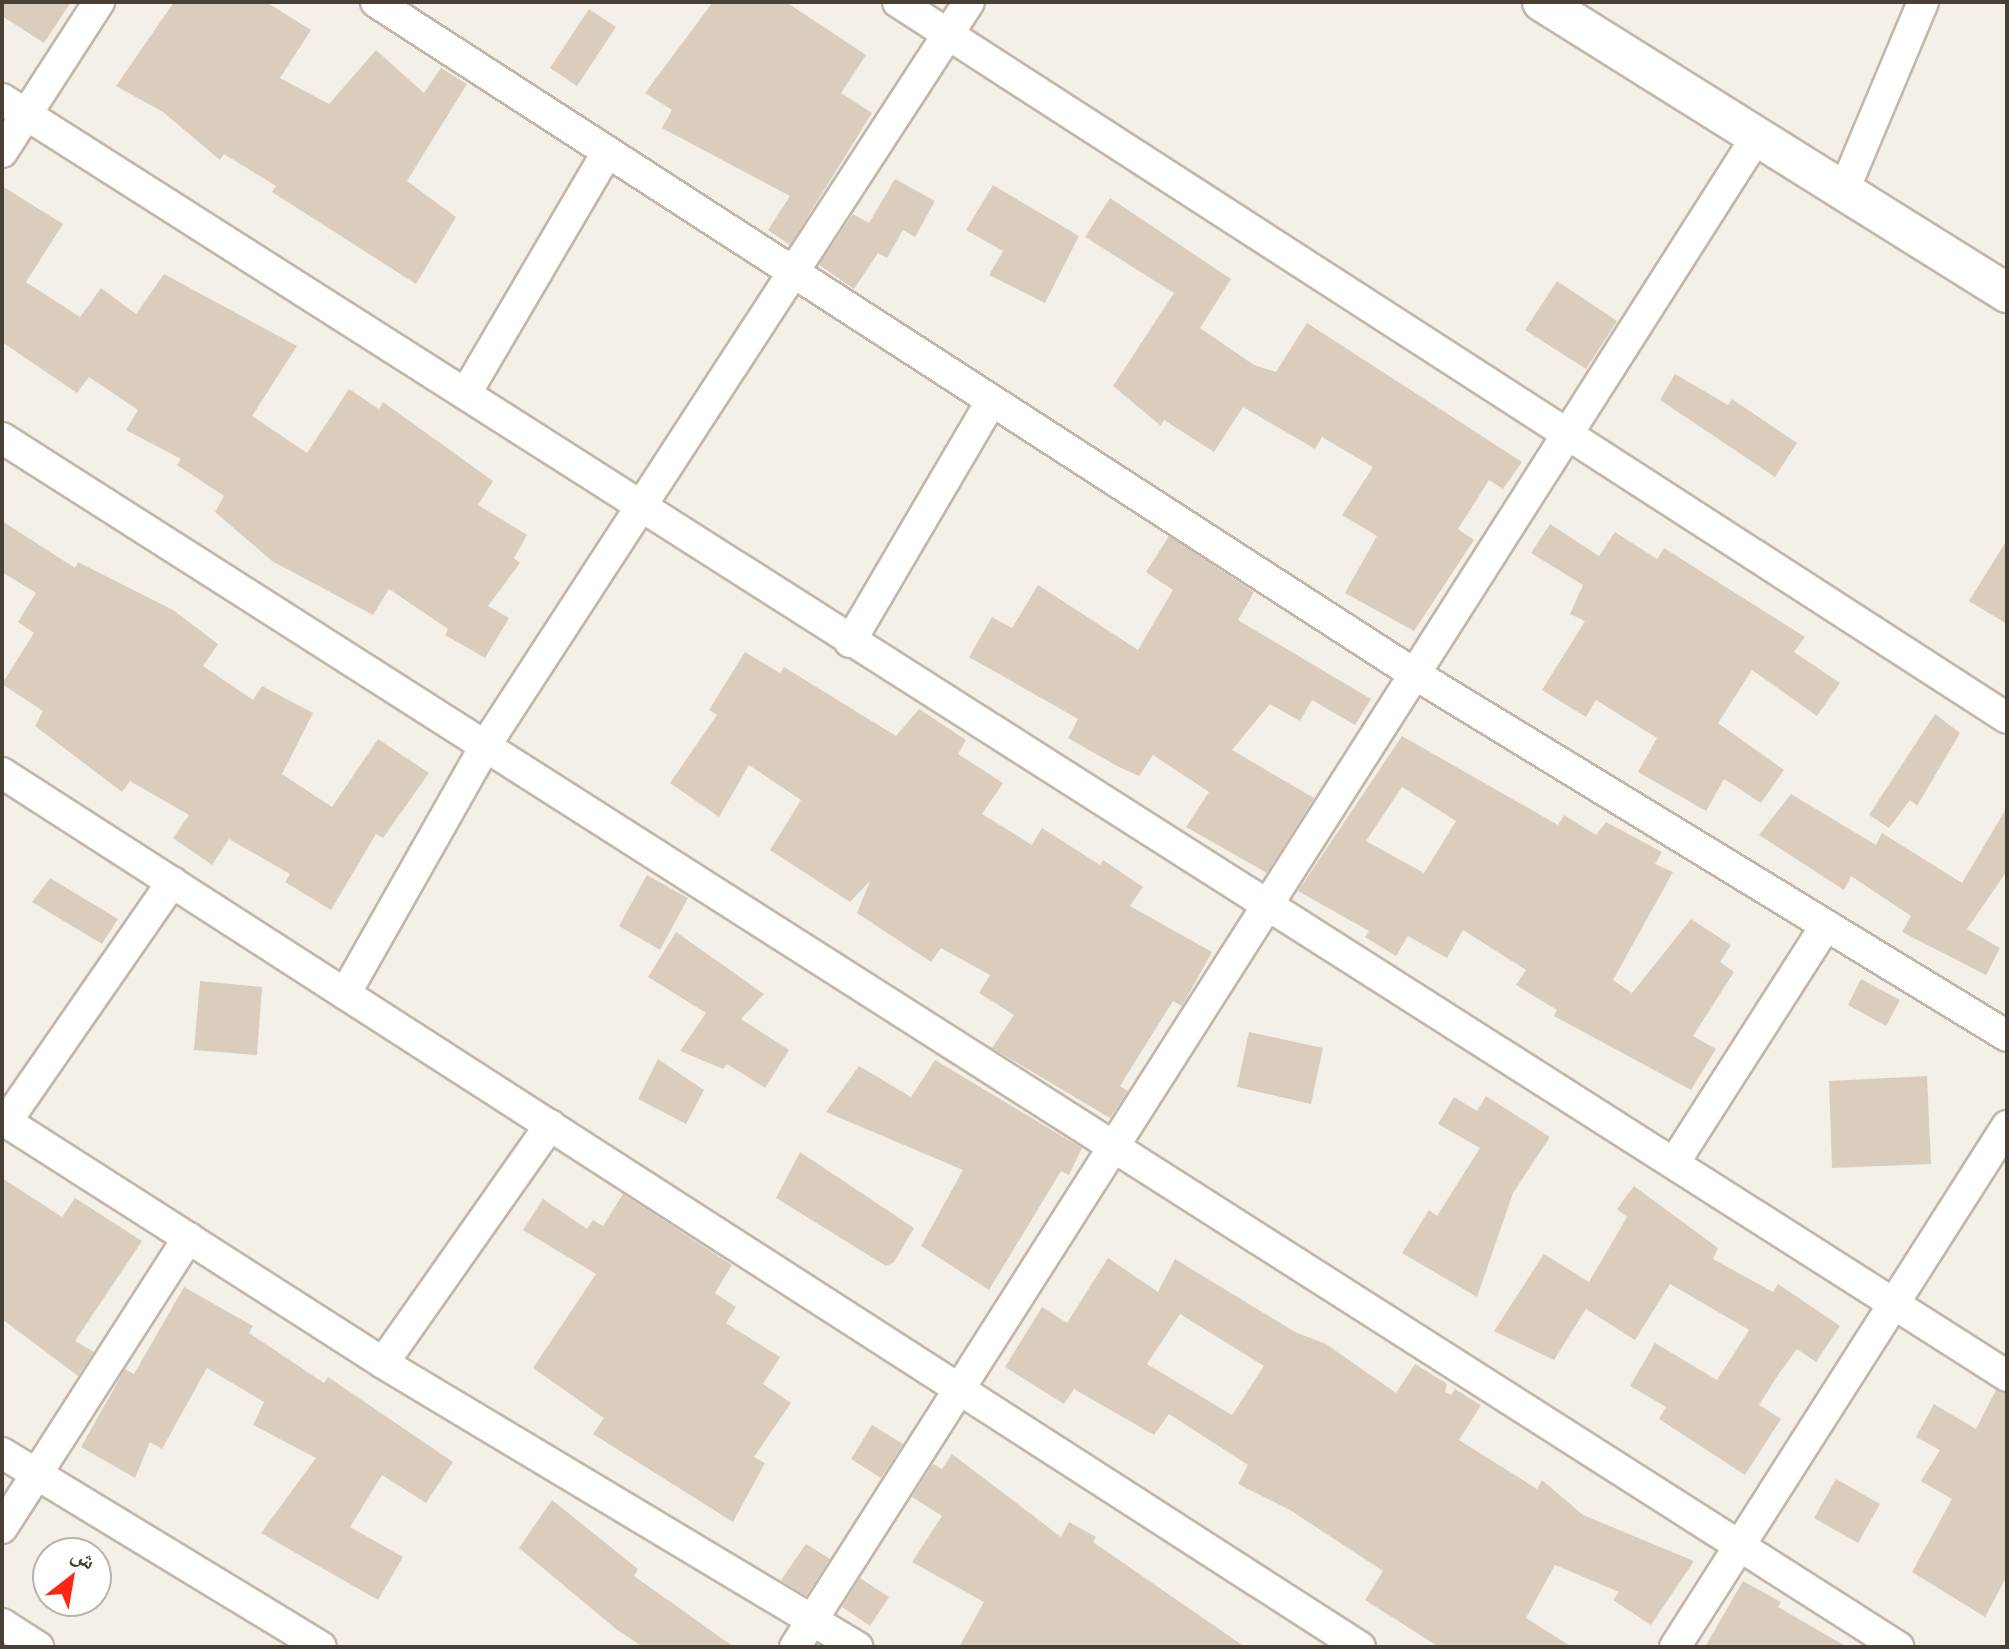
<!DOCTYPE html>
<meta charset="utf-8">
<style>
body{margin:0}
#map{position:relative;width:2009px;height:1649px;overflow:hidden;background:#f5f0e7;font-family:Signika,"Noto Naskh Arabic",sans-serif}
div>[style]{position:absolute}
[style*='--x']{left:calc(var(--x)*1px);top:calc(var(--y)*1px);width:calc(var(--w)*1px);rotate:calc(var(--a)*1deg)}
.building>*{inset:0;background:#dbcdbe}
.roads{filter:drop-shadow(2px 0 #c2b7a9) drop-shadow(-2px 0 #c2b7a9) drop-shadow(0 2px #c2b7a9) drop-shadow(0 -2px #c2b7a9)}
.minor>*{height:30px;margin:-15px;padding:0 15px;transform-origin:15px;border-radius:15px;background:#fff}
.tertiary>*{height:38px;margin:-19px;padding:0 19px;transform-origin:19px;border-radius:19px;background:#fff}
span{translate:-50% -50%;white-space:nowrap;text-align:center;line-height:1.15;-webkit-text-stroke:6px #fff;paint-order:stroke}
.frame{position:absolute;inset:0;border:4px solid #494035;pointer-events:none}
.north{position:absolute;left:32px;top:1537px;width:80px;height:80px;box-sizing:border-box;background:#fff;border:2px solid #b6b3ae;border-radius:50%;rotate:31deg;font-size:22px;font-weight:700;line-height:32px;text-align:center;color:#494035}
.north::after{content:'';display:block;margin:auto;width:28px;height:36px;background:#ff2614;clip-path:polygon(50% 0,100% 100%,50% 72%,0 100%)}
</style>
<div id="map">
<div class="building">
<div style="clip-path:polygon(2px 2px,71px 2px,44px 43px,2px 16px)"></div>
<div style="clip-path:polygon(174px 2px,266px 2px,311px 30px,280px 78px,329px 104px,376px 50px,424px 93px,441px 68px,467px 84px,407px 181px,456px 217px,416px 284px,272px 192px,276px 186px,224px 154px,220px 160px,163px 112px,116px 86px)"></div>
<div style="clip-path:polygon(713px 2px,786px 2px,866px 55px,841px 93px,872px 113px,790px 245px,768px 230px,790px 196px,662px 128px,672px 110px,645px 93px)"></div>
<div style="clip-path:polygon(589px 9px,616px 27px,577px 86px,550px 68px)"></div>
<div style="clip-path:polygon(895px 179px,935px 201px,915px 237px,903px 230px,887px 258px,878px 253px,854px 289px,819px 265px,853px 214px,869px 223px)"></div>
<div style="clip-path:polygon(993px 185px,1079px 236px,1045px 303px,989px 275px,1003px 251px,966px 230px)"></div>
<div style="clip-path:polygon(2px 186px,63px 224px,26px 282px,80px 317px,101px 288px,136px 314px,164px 274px,297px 346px,252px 416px,307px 453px,349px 389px,379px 409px,383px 402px,493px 481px,478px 505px,527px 535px,514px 558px,520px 563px,488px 606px,509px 618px,485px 658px,445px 635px,448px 629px,389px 589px,373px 615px,272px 561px,215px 512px,224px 496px,177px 465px,181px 459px,126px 430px,138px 410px,89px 377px,77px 393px,2px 342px)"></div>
<div style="clip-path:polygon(1110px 198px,1231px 279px,1200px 328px,1254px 365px,1276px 372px,1307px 323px,1522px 462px,1503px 489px,1489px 480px,1458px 529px,1474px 540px,1414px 631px,1345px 593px,1377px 536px,1342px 515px,1373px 467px,1322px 437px,1315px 449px,1243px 407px,1214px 452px,1164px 420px,1161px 426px,1113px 386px,1174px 293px,1085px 237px)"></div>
<div style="clip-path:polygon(1557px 281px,1617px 321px,1586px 369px,1525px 330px)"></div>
<div style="clip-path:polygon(1675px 374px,1728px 405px,1732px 399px,1797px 443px,1775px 477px,1660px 400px)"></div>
<div style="clip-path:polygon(2px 521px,75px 568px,78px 562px,173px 610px,218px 644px,203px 666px,253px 700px,262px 686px,313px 713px,282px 774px,332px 807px,378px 739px,429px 773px,383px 838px,376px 834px,331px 910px,285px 882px,290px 874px,229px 839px,212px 865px,173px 838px,189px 815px,130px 781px,122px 792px,35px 726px,43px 711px,2px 684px,34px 633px,18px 622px,36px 593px,2px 572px)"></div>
<div style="clip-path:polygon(1550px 524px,1599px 556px,1615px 532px,1657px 559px,1664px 548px,1805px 637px,1794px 652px,1840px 683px,1817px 716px,1752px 670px,1718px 723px,1784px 770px,1761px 803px,1724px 779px,1706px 811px,1638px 772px,1657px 738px,1596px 700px,1586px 717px,1542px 690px,1585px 621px,1570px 614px,1583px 585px,1531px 553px)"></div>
<div style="clip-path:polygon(1169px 536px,1254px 592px,1238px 620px,1371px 699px,1355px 725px,1312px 700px,1300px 721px,1270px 704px,1232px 750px,1314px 798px,1267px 873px,1186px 827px,1209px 792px,1153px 755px,1139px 776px,1117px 766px,1068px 738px,1078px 719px,969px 657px,992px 617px,1012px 628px,1038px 585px,1138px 650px,1173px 590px,1146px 572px)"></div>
<div style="clip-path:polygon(2007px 540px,2007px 624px,1969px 601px)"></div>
<div style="clip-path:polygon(745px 652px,780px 673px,784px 667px,896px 736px,919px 709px,966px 740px,958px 754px,1003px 783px,982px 814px,1032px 845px,1042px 828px,1100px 865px,1103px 860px,1143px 887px,1130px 906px,1212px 952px,1182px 1006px,1173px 1001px,1120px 1086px,1128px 1091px,1110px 1118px,992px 1048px,1014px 1015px,979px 993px,990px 975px,941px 948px,931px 962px,857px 913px,870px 881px,850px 902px,770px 850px,801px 800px,749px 765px,719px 817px,670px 783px,717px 715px,709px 710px)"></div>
<div style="clip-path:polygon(1935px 714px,1960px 733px,1917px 806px,1910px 800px,1889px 828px,1869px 815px)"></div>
<div style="clip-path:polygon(evenodd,1402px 736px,1558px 825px,1564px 815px,1596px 835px,1606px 822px,1662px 852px,1655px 864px,1673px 872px,1613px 980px,1632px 993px,1691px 919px,1731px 945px,1720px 962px,1734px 972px,1693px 1036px,1716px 1049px,1691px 1090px,1554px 1016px,1557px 1010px,1516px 985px,1526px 970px,1463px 930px,1447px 958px,1408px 936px,1396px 956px,1365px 937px,1369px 931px,1298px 891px,1402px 736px,1402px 787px,1456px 821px,1424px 873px,1366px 841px,1402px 787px)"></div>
<div style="clip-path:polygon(1791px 794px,1876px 845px,1882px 833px,1962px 883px,2007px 807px,2007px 871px,1967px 929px,2000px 948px,1986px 975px,1902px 932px,1911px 916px,1851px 876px,1844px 890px,1759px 835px)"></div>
<div style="clip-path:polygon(647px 875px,688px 898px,660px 950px,619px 926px)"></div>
<div style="clip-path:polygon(50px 878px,118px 919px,102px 944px,32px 902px)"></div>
<div style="clip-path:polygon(676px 932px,764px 994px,741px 1019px,789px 1050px,765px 1088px,727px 1064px,723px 1069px,680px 1051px,706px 1013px,648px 977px)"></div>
<div style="clip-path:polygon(1861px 979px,1900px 1000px,1886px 1026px,1848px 1005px)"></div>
<div style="clip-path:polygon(200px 981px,262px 987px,257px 1055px,194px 1050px)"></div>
<div style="clip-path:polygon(1249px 1032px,1323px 1048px,1311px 1104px,1237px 1087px)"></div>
<div style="clip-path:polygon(658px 1059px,704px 1090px,686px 1124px,638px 1099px)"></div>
<div style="clip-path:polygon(935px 1060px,1082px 1148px,1069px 1175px,1061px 1171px,989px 1290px,921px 1246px,963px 1170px,826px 1112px,859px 1066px,911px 1097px)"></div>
<div style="clip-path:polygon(1927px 1076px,1931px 1164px,1832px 1168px,1829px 1081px)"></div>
<div style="clip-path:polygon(1486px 1096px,1550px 1137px,1513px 1193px,1477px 1297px,1402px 1253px,1429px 1210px,1437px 1216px,1480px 1148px,1438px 1124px,1454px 1097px,1477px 1111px)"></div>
<div style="clip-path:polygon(800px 1152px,914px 1228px,894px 1262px,886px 1266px,776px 1198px)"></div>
<div style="clip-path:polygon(2px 1178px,62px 1217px,75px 1198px,142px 1241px,75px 1341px,94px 1352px,78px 1376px,2px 1319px)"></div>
<div style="clip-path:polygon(1634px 1186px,1718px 1248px,1713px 1259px,1773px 1292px,1778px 1284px,1840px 1326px,1816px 1362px,1797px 1349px,1778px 1375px,1759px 1405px,1781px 1419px,1745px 1475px,1659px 1419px,1666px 1407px,1630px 1386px,1655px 1343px,1717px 1380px,1749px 1330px,1670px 1284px,1635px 1340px,1586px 1309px,1554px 1360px,1494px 1331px,1544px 1254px,1589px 1282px,1627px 1217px,1617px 1209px)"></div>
<div style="clip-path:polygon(623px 1194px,732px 1265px,715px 1293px,736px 1307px,726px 1323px,780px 1357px,763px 1384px,791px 1403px,754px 1457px,765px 1463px,733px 1522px,593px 1434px,604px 1418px,533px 1368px,596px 1274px,523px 1230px,543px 1199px,587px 1229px,593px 1220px,603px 1226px)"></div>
<div style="clip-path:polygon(evenodd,1108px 1258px,1158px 1292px,1175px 1259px,1295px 1332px,1326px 1344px,1396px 1393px,1415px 1364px,1447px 1384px,1445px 1392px,1451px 1395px,1455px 1389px,1481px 1405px,1459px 1440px,1537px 1489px,1542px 1480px,1583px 1515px,1694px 1561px,1651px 1625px,1613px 1600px,1619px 1592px,1555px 1565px,1526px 1618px,1572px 1647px,1439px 1647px,1365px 1600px,1383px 1571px,1290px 1510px,1238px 1484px,1248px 1465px,1169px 1414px,1154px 1435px,1074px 1389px,1064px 1404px,1005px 1367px,1042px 1307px,1067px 1323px,1108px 1258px,1180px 1314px,1264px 1366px,1232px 1415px,1147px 1364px,1180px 1314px)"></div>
<div style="clip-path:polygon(184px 1287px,253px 1326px,249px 1333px,324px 1383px,328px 1377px,453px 1462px,426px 1503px,382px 1475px,350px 1527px,403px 1557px,378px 1600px,261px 1533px,316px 1458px,253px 1425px,264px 1402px,207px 1368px,162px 1449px,150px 1442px,135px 1478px,81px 1447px,125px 1369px,134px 1374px)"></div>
<div style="clip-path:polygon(1996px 1390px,2007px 1394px,2007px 1576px,1985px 1617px,1912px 1572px,1952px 1499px,1921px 1481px,1940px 1450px,1916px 1437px,1934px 1404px,1976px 1429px)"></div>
<div style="clip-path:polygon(872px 1425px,903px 1444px,881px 1478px,851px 1459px)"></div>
<div style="clip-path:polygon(952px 1454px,1061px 1537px,1069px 1522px,1096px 1537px,1093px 1542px,1245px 1647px,959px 1647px,984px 1602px,912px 1562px,942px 1516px,912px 1497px,933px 1464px,942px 1469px)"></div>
<div style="clip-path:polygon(1836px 1479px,1880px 1504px,1858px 1543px,1814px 1518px)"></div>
<div style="clip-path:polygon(552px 1500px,638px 1569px,634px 1576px,734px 1647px,643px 1647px,616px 1629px,519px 1548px)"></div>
<div style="clip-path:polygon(806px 1544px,830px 1559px,806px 1596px,781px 1580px)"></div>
<div style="clip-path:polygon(860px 1578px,889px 1597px,870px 1626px,842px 1607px)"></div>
<div style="clip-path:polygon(1743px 1581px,1781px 1602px,1778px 1607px,1847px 1647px,1705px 1647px)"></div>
</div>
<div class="roads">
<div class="minor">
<div style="--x:376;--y:2;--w:1235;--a:32.91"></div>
<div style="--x:1413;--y:673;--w:696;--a:31.43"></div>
<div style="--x:898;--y:2;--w:1320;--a:32.85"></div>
<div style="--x:2;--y:99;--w:2377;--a:32.49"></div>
<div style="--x:2;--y:152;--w:179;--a:-57.1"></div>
<div style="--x:1844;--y:190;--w:204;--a:-67.2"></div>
<div style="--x:466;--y:393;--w:277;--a:-59.6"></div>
<div style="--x:2;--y:438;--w:2249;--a:32.52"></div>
<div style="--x:850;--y:642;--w:278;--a:-59.6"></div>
<div style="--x:2;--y:773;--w:1615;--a:32.77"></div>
<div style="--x:345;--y:994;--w:288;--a:-60.5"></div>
<div style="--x:487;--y:743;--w:884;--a:-56.96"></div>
<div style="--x:2;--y:1119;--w:452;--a:32.6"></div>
<div style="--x:383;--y:1363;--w:553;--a:30.93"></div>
<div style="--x:6;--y:1122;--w:292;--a:-55.3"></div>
<div style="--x:1674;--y:1163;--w:282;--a:-57.4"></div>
<div style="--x:383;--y:1363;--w:291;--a:-54.9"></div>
<div style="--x:2;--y:1453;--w:373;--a:31.3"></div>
<div style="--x:2;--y:1528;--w:345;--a:-57.3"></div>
<div style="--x:2;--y:1624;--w:43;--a:32.6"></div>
<div style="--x:795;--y:1647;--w:1793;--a:-57.51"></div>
<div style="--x:1675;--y:1647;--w:618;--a:-57.49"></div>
</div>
<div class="tertiary">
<div style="--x:1542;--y:2;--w:549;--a:32.04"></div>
</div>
</div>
<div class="frame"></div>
<div class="north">ش</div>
</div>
